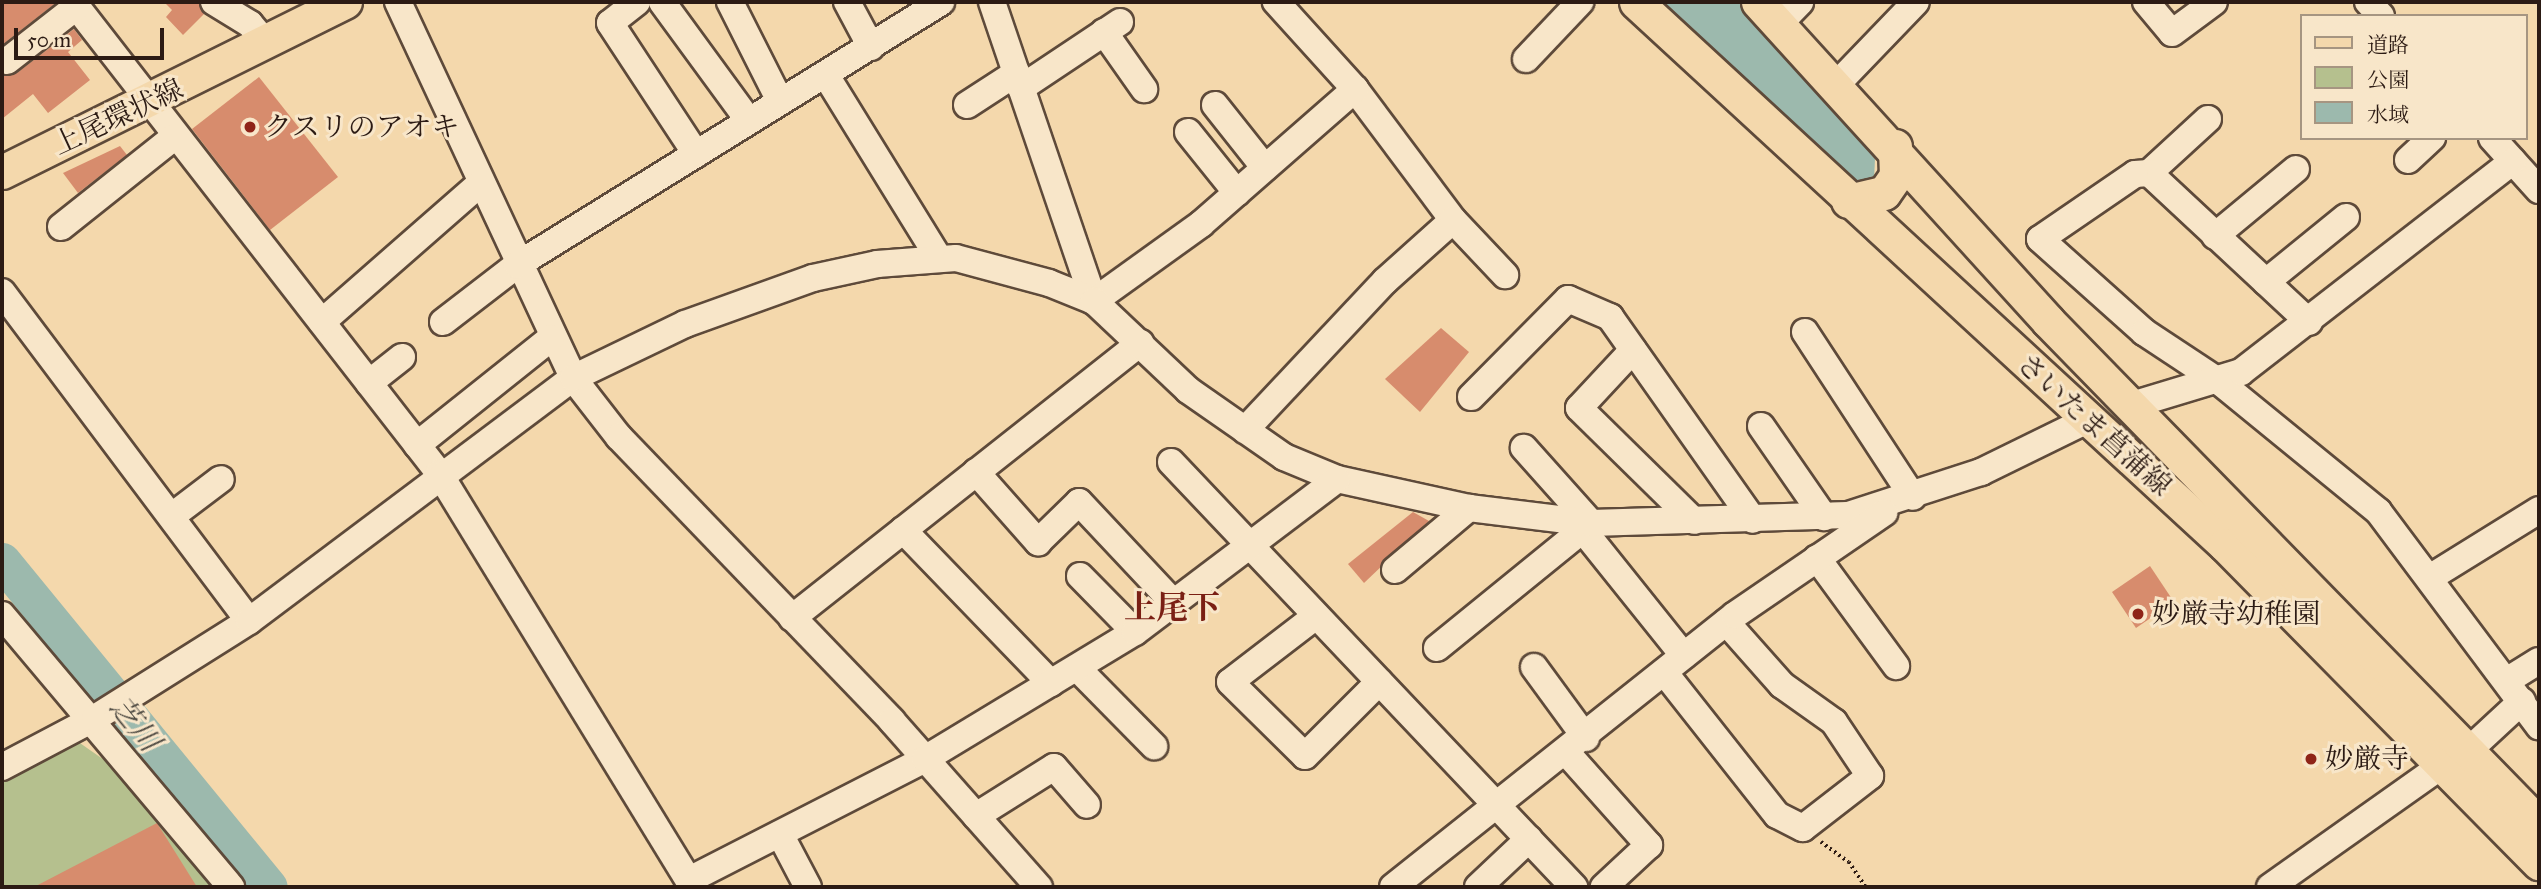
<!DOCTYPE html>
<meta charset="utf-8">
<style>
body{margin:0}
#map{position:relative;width:2541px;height:889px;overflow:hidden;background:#f4d8ac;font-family:"IM FELL Great Primer","Noto Serif JP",serif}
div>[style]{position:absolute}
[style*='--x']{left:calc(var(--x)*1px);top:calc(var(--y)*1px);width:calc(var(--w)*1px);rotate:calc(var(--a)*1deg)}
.green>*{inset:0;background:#b5c08e}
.water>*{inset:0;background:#9cb9ad}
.river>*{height:37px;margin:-18.5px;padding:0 18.5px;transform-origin:18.5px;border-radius:18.5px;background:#9cb9ad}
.building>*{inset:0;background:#d78c6d}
.path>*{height:3.5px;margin-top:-1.75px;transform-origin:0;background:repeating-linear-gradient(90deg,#2c1b14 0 2px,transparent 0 5.5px)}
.roads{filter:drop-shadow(2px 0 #5e4a3a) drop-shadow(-2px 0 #5e4a3a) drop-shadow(0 2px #5e4a3a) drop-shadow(0 -2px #5e4a3a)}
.minor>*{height:26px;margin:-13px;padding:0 13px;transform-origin:13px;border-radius:13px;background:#f8e6c9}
.major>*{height:33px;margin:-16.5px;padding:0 16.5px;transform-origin:16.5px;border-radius:16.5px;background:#f4d8ac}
.dots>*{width:19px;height:19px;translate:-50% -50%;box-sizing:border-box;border:4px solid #f8e6c9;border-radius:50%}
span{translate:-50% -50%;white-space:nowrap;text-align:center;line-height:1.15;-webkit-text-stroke:6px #f8e6c9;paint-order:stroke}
.street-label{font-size:28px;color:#2c1b14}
.poi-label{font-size:28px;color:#2c1b14}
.left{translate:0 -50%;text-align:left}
.water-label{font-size:30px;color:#4e4a42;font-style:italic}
.quarter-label{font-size:32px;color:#7a1f14;font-weight:700}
.frame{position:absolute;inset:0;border:4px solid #2c1b14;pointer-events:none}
.legend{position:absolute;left:2300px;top:14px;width:228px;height:126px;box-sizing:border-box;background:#f8e6c9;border:2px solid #a69581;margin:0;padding:9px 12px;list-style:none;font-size:21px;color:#2c1b14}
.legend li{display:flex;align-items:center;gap:14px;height:35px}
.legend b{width:35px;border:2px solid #a69581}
.scale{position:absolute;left:14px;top:28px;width:150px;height:32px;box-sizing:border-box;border:4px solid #2c1b14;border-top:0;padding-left:9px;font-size:21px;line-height:24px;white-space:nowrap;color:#2c1b14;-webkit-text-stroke:5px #f8e6c9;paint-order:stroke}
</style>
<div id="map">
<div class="green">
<div style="clip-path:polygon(77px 741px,120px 771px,216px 887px,2px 887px,2px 777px)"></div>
</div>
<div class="water">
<div style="clip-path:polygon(1659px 2px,1740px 2px,1860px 139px,1875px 159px,1874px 180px,1856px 188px)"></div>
</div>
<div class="river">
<div style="--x:2;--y:561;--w:421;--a:50.7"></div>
</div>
<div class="building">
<div style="clip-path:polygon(2px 2px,57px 2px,2px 45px)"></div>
<div style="clip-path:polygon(164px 2px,198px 2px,204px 14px,183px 35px,166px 17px,172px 10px)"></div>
<div style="clip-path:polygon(74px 29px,82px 40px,68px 52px,90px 80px,48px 113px,33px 94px,2px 119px,2px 76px,17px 73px)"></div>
<div style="clip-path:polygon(259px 77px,338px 177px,270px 230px,192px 129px)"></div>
<div style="clip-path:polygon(120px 146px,127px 155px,78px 193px,63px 173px)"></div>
<div style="clip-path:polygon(1441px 328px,1469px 352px,1420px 412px,1385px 379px)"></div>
<div style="clip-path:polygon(1413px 512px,1429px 521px,1364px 583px,1348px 564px)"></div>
<div style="clip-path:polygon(2150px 566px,2174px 602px,2136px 628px,2112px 592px)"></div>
<div style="clip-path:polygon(157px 823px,197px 887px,34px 887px)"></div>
</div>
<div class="path">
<div style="--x:1821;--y:842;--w:34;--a:36"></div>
<div style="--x:1849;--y:862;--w:30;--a:56"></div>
</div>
<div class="roads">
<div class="minor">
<div style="--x:73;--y:2;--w:596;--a:52.15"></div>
<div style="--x:439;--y:473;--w:486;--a:58.5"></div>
<div style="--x:214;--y:2;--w:42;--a:31.4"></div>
<div style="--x:250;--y:24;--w:26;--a:50"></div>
<div style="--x:398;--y:2;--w:415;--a:65"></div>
<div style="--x:573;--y:378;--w:75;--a:52.1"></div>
<div style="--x:619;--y:437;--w:394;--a:46.1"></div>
<div style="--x:892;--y:721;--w:222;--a:48.5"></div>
<div style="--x:637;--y:2;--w:34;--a:142"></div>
<div style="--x:610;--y:23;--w:157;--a:56.7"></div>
<div style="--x:662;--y:2;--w:147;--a:53.8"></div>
<div style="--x:730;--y:2;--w:111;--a:63.2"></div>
<div style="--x:847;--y:2;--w:51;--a:61.9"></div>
<div style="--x:992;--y:2;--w:316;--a:71.2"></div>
<div style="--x:2146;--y:2;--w:40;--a:50"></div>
<div style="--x:2172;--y:33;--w:52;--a:-36.4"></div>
<div style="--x:2368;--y:2;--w:19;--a:47"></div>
<div style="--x:1780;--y:23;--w:29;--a:-46"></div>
<div style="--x:1104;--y:32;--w:70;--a:54.9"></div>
<div style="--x:1526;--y:59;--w:79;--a:-46.5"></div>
<div style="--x:7;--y:61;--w:88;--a:-38"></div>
<div style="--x:827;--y:77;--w:211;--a:58.3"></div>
<div style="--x:1838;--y:83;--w:112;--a:-46.1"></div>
<div style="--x:1021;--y:88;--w:119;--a:-33.7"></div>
<div style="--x:1355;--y:89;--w:164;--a:53.2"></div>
<div style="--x:967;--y:105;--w:59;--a:-33.1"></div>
<div style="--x:1215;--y:105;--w:80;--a:51.6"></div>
<div style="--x:1188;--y:132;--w:78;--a:51.2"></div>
<div style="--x:2492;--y:138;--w:70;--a:47.9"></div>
<div style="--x:2408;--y:160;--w:33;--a:-43"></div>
<div style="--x:2149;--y:173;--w:80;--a:-42.5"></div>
<div style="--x:61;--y:227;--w:144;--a:-38.5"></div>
<div style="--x:2215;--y:236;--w:105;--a:-39.6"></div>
<div style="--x:2266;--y:282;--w:103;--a:-39.1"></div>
<div style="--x:2;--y:292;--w:411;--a:53.1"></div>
<div style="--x:1094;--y:301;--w:132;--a:-35.7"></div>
<div style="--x:1201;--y:224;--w:205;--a:-41.2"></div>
<div style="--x:1355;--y:89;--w:118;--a:-132.2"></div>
<div style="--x:322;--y:322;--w:211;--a:-41.2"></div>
<div style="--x:443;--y:322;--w:93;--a:-37.6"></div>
<div style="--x:517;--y:265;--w:499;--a:-31.8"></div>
<div style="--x:2309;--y:322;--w:219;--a:-137"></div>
<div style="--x:2149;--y:173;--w:14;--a:176"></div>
<div style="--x:2135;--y:174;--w:115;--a:145.6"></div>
<div style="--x:2040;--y:239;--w:140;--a:41.8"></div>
<div style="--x:2144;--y:332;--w:92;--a:33.5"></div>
<div style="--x:2221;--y:383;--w:203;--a:39.2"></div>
<div style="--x:2378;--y:511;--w:269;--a:53.2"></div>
<div style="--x:1805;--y:332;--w:197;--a:56.8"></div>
<div style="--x:1633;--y:350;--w:79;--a:133"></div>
<div style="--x:1579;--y:408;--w:161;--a:44.5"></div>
<div style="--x:369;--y:383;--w:42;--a:-38.2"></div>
<div style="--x:1471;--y:397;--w:138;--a:-45.3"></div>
<div style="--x:1568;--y:299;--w:46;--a:23.2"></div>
<div style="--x:1610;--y:317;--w:248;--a:54.8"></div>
<div style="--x:2132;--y:405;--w:114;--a:-16.8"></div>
<div style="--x:2241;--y:372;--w:344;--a:-37.8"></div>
<div style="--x:1761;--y:426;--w:111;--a:55.3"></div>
<div style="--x:1245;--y:430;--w:204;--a:-46.8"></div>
<div style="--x:1385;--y:281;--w:91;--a:-41.9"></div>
<div style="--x:1453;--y:220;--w:76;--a:46.6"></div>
<div style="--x:417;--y:445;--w:171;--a:-38.6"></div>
<div style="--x:1171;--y:462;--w:586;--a:46.52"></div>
<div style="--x:976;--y:472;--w:94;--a:48.5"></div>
<div style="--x:1038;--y:542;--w:57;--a:-44.3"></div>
<div style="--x:1079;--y:502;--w:139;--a:46.8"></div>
<div style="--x:172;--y:516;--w:61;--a:-37.1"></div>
<div style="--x:903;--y:530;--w:213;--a:46"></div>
<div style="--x:1583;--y:530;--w:161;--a:51.3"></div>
<div style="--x:1817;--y:558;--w:134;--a:53.8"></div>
<div style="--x:1395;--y:570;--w:97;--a:-40"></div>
<div style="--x:1080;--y:576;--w:78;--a:45.5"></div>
<div style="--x:2431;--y:577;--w:127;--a:-31.8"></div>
<div style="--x:2;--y:615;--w:356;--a:49.9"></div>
<div style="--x:1316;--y:616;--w:108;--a:142.5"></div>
<div style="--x:1230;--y:682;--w:105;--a:44.6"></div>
<div style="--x:1305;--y:756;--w:105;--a:-45"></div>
<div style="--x:792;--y:618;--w:444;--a:-38.3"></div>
<div style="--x:1437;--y:648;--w:198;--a:-39.1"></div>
<div style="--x:1591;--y:523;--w:101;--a:-131.8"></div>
<div style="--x:1534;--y:667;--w:88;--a:53.8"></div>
<div style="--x:1077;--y:668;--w:110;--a:45.4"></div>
<div style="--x:1664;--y:672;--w:182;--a:51.7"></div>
<div style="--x:1777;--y:815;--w:29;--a:27"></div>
<div style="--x:1803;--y:828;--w:85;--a:-37.8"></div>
<div style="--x:1870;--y:776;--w:65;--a:-123.7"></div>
<div style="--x:1834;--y:722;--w:64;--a:-144.6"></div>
<div style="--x:1782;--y:685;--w:84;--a:-131.6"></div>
<div style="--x:2508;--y:680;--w:36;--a:-32"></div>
<div style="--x:1566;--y:752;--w:125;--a:48.3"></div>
<div style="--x:1649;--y:845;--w:62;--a:137"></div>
<div style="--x:2467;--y:752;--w:75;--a:-42.8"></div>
<div style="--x:2;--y:767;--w:105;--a:-27.8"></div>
<div style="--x:95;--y:718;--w:182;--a:-32.2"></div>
<div style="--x:249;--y:621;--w:405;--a:-36.9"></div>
<div style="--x:573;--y:378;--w:124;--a:-25.7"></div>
<div style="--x:685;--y:324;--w:136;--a:-19.8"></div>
<div style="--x:813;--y:278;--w:66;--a:-12.3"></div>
<div style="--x:877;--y:264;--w:79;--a:-4.3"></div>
<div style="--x:956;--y:258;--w:96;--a:15"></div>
<div style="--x:1049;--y:283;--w:48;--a:21.8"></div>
<div style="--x:1094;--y:301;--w:129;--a:43.4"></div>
<div style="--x:1188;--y:390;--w:117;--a:34.9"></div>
<div style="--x:1284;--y:457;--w:57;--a:22.5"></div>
<div style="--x:1337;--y:479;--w:135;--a:12.4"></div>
<div style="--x:1469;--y:508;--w:123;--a:7"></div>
<div style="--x:1591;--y:523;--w:257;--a:-1.8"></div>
<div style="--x:1848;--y:515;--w:140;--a:-17.9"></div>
<div style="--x:1981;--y:472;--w:120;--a:-26.1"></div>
<div style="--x:976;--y:816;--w:92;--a:-32.1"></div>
<div style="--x:1054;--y:767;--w:50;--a:49"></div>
<div style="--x:780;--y:834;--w:60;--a:62.2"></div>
<div style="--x:689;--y:880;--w:265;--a:-27.1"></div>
<div style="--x:925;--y:759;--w:245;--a:-31.2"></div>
<div style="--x:1135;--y:632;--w:253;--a:-37.1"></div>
<div style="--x:1393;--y:887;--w:437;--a:-38.5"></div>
<div style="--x:1735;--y:615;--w:181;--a:-34.4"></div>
<div style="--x:1478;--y:887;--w:70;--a:-43.3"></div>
<div style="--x:2270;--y:887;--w:211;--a:-35.3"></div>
</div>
<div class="major">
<div style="--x:1636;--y:2;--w:801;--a:42.67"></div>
<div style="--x:2225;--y:545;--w:447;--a:45.4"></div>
<div style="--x:1758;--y:2;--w:431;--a:47.7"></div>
<div style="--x:2048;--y:321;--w:703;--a:45.69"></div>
<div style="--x:2;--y:172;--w:383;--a:-26.4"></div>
<div style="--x:1848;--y:201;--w:37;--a:-13"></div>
<div style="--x:1884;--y:193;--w:21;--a:-55"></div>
<div style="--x:1896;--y:176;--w:30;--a:-92"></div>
</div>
</div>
<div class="dots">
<div style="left:250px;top:127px;background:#8f2418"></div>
<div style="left:2138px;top:614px;background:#8f2418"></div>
<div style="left:2311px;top:759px;background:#8f2418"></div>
</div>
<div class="street-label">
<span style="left:118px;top:117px;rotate:-25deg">上尾環状線</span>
<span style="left:2094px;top:425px;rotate:42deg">さいたま菖蒲線</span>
</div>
<div class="poi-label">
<span class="left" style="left:264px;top:127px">クスリのアオキ</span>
<span class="left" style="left:2152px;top:614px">妙厳寺幼稚園</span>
<span class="left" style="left:2325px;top:759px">妙厳寺</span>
</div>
<div class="water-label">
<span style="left:135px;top:724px;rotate:51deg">芝川</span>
</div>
<div class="quarter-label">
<span style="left:1172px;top:608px">上尾下</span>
</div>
<div class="frame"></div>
<ul class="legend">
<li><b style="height:9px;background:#f4d8ac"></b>道路</li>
<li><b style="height:19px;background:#b5c08e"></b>公園</li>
<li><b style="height:19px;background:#9cb9ad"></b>水域</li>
</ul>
<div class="scale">50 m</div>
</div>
